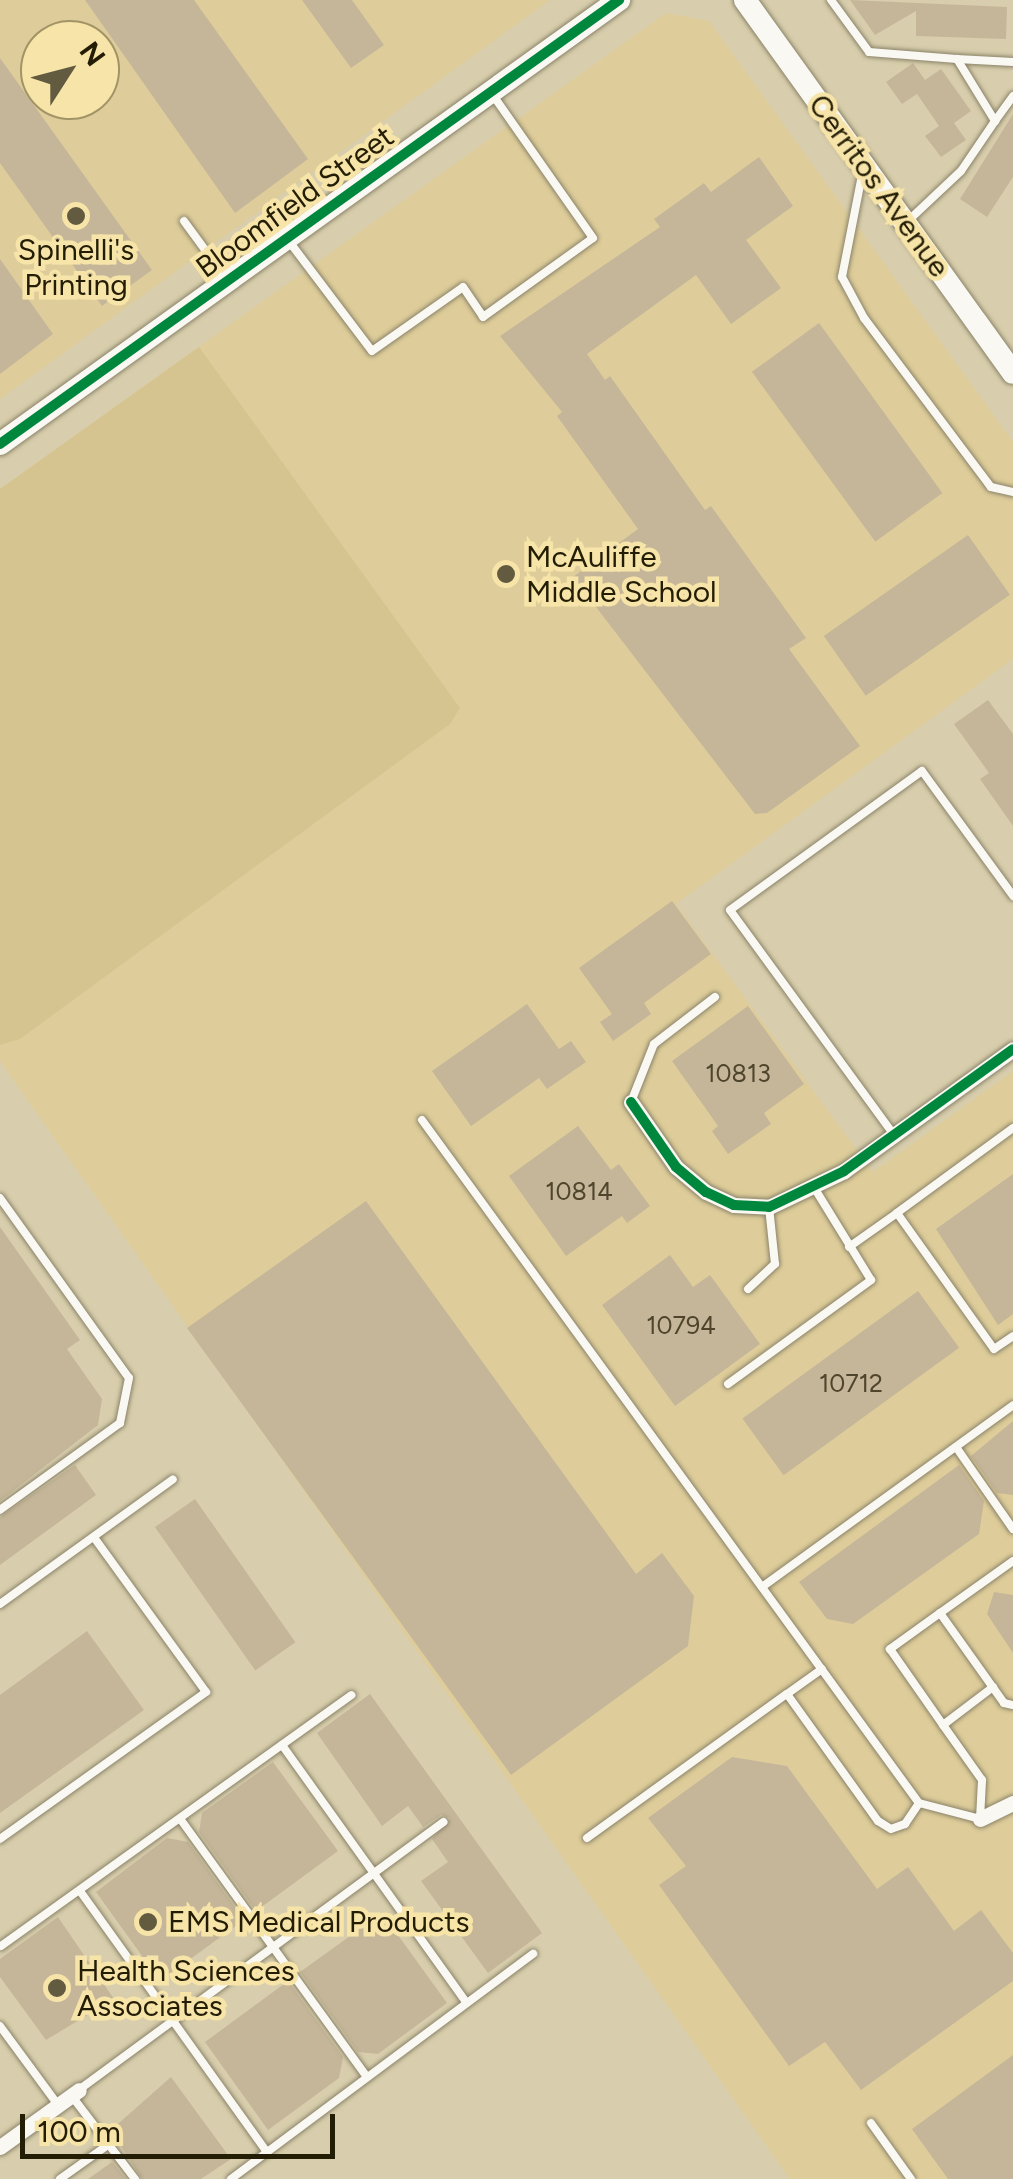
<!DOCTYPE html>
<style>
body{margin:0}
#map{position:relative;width:1013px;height:2179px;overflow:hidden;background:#d8cead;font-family:Figtree,sans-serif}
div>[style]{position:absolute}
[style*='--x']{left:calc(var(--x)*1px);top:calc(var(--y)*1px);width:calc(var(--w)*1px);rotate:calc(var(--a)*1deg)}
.built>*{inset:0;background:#decd9a}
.green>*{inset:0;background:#d5c490}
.building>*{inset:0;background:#c5b699;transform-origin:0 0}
.roads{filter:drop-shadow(0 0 2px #8b8369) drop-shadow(0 0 2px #8b8369)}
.lane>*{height:8px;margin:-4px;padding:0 4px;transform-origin:4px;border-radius:4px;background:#f9f8f3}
.street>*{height:15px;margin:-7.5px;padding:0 7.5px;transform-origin:7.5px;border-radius:7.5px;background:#f9f8f3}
.secondary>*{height:22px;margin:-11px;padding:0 11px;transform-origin:11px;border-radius:11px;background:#f9f8f3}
.cycleway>*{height:10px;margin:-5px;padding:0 5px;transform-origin:5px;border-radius:5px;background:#00873e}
.dots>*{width:28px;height:28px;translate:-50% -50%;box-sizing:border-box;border:5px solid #f7e4a8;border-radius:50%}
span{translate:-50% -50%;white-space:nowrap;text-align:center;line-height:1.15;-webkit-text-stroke:9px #f7e4a8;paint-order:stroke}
.number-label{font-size:25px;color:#4e452c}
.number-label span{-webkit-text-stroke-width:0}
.street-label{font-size:30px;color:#241d05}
.poi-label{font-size:30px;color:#241d05}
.left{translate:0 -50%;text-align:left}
.north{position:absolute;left:20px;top:20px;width:100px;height:100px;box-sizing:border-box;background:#f7e4a8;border:2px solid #a39467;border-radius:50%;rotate:54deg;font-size:28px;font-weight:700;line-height:40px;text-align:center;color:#241d05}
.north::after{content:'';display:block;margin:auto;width:35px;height:45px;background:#635b40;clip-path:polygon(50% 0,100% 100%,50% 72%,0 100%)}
.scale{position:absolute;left:20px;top:2114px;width:315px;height:45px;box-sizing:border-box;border:5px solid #241d05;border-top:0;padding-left:12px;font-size:30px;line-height:35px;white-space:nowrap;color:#241d05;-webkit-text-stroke:8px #f7e4a8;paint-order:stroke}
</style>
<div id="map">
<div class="built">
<div style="clip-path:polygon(evenodd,0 0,550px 0,0 399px,0 0,40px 40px,100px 40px,100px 100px,40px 100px,40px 40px)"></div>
<div style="clip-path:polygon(666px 13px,709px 21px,1013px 442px,1013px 659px,676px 904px,873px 1172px,1013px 1071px,1013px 2179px,790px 2179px,0 1061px,0 489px)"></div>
</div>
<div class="green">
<div style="clip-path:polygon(199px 347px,460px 708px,450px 724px,20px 1039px,0 1045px,0 489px)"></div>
</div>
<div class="building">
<div style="clip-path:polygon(85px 0,194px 0,308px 159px,235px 213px)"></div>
<div style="clip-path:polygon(302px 0,352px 0,384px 45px,351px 68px)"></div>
<div style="clip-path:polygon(850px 0,1007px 7px,1006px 39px,916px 36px,916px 11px,875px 35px)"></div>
<div style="clip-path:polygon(0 58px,152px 270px,102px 306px,0 163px)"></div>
<div style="clip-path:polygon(913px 63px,925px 80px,941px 69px,971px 111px,954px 123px,966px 140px,941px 157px,925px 136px,939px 126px,917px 94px,902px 104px,886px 82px)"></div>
<div style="clip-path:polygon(1013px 114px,1013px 177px,987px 217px,960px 199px)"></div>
<div style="clip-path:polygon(759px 157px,793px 206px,746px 240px,781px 288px,731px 324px,696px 275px,587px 354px,605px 380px,610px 376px,705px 510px,711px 506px,806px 638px,789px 649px,860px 746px,767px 813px,755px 814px,573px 577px,638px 529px,557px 416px,562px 412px,500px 336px,660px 227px,654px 219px,704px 183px,711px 192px)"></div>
<div style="clip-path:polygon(0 259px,53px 334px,0 374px)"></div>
<div style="left:819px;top:323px;width:210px;height:83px;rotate:54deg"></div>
<div style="left:968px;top:535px;width:73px;height:176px;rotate:55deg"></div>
<div style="clip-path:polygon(988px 700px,1013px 734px,1013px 826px,980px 779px,989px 773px,954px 724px)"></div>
<div style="clip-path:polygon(672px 901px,711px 954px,644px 1003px,651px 1014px,613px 1041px,600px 1022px,612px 1014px,579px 968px)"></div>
<div style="clip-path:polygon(527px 1004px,559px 1049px,571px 1041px,586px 1062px,547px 1089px,539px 1078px,471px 1126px,432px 1071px)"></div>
<div style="clip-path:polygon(748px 1006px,804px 1084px,764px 1113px,771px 1124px,728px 1154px,712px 1131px,718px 1126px,672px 1061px)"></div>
<div style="clip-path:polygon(578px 1126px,611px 1170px,619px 1164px,650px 1206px,627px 1223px,622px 1216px,566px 1256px,509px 1176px)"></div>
<div style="clip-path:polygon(1013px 1174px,1013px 1314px,998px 1325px,936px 1229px)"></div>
<div style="clip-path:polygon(366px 1201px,636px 1574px,662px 1553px,694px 1596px,688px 1646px,511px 1775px,187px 1328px)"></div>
<div style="clip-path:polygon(0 1227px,80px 1340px,67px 1349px,102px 1399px,98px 1425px,0 1501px)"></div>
<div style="clip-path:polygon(670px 1255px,693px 1287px,710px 1275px,760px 1344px,675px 1406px,602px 1305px)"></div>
<div style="left:918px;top:1291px;width:70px;height:217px;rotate:54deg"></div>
<div style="clip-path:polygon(1013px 1421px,1013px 1495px,997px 1493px,971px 1456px)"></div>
<div style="clip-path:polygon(75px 1465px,96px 1495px,0 1565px,0 1517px)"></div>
<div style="clip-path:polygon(959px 1465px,984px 1501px,979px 1534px,853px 1624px,827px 1619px,799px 1582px)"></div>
<div style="left:195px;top:1499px;width:175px;height:49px;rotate:55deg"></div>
<div style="clip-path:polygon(994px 1592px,1013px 1595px,1013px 1653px,987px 1614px)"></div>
<div style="clip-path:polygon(87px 1631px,144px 1710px,0 1813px,0 1695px)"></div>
<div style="clip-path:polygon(370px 1694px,542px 1933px,488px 1973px,421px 1881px,448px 1862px,432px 1839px,450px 1818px,441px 1815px,423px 1827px,408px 1806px,382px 1826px,317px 1733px)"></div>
<div style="clip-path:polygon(732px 1757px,787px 1766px,877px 1889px,908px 1867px,954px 1931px,981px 1910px,1013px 1953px,1013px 1981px,861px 2090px,825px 2042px,789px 2066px,659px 1885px,686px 1866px,648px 1818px)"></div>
<div style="clip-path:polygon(273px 1762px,338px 1851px,256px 1911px,199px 1832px,202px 1813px)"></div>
<div style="clip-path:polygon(167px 1838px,188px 1842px,244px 1920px,160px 1981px,96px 1892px)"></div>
<div style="clip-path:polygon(382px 1913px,447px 2003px,378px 2054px,358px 2052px,300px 1972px)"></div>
<div style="clip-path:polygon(58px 1917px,114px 1999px,46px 2040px,0 1977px,0 1959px)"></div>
<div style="clip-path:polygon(288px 1981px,343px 2057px,339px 2078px,268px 2130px,205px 2042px)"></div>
<div style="clip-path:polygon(1013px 2055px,1013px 2179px,948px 2179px,912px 2129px)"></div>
<div style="clip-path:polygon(171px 2077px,231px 2159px,201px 2179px,142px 2179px,111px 2130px)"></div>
<div style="clip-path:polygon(112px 2162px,126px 2179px,88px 2179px)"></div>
</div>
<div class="roads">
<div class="lane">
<div style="--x:831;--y:0;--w:64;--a:53.8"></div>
<div style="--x:869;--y:52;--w:88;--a:4.5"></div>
<div style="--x:957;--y:59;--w:73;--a:58.5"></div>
<div style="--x:995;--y:121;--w:60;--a:124.2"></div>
<div style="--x:961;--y:171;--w:71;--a:136.7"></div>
<div style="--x:957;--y:59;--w:56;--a:3.1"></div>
<div style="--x:995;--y:121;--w:31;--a:-54"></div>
<div style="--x:862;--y:175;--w:104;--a:101.1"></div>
<div style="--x:842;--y:277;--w:47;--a:61.8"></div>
<div style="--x:864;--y:318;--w:211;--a:53.1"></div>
<div style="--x:991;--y:487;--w:23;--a:13"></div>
<div style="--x:184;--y:221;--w:69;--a:53.8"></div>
<div style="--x:288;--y:240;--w:139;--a:52.9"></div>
<div style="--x:372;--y:351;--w:111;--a:-35.1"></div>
<div style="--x:463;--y:287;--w:36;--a:56"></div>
<div style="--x:483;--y:317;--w:135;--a:-35.7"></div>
<div style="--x:593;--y:238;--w:174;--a:-125"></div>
<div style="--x:631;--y:1102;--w:62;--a:-68.4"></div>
<div style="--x:654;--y:1044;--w:77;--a:-37.6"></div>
<div style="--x:422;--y:1120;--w:845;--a:53.96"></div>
<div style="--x:919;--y:1803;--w:63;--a:14.7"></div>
<div style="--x:980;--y:1819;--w:39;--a:-87"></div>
<div style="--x:982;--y:1780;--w:67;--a:-125.3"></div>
<div style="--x:1013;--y:1128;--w:144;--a:143.8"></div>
<div style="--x:897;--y:1213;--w:167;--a:54.5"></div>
<div style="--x:994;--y:1349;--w:23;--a:-34"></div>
<div style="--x:894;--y:1135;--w:278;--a:-126.1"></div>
<div style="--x:730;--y:910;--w:237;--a:-35.9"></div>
<div style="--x:922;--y:771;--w:155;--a:53.9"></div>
<div style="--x:0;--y:1198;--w:221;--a:54.4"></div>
<div style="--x:129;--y:1378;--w:46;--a:101.3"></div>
<div style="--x:120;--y:1423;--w:148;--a:144.1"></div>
<div style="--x:849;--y:1247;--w:59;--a:-35.3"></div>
<div style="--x:748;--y:1289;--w:37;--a:-43"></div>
<div style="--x:775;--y:1264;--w:57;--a:-96"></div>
<div style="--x:728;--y:1384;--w:177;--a:-36"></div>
<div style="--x:871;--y:1280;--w:107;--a:-121.6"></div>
<div style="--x:956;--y:1447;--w:100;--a:55.2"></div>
<div style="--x:1013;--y:1561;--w:90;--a:144.5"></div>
<div style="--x:940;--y:1613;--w:110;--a:54.6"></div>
<div style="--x:1004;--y:1703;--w:9;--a:13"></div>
<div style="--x:762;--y:1587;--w:310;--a:-35.9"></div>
<div style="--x:0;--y:1604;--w:213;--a:-35.8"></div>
<div style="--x:940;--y:1613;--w:62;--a:144.2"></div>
<div style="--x:890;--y:1649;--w:93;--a:55.1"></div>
<div style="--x:943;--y:1725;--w:63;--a:-37.2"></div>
<div style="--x:822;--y:1669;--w:43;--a:144.5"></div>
<div style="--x:787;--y:1694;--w:156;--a:54.4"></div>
<div style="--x:878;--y:1821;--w:15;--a:32"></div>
<div style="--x:891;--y:1829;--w:15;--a:-20"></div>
<div style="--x:905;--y:1824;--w:25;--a:-56"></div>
<div style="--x:282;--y:1745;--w:317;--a:54.4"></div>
<div style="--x:181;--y:1820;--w:317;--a:54.1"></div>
<div style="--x:587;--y:1838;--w:246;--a:-35.8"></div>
<div style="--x:0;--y:1839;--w:253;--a:-35.5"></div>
<div style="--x:206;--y:1692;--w:191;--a:-125.9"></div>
<div style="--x:80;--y:1891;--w:321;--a:54.4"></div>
<div style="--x:1;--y:1946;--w:431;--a:-35.6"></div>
<div style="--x:0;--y:2026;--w:98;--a:53.7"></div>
<div style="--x:80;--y:2089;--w:451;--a:-36.3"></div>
<div style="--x:71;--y:2095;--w:106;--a:52.7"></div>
<div style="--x:871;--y:2123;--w:69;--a:54.5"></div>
<div style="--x:60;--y:2179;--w:60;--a:-35.5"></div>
<div style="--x:231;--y:2179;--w:377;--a:-36.7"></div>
</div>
<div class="street">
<div style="--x:631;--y:1102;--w:79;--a:55.3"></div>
<div style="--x:676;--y:1167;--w:39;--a:40"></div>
<div style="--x:706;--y:1192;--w:31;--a:25"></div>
<div style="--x:734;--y:1205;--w:35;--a:3"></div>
<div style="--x:769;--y:1207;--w:83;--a:-25.6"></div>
<div style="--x:844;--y:1171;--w:208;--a:-35.8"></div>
<div style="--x:980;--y:1819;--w:37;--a:-26"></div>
<div style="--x:0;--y:2147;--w:97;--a:-35.8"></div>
</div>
<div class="secondary">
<div style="--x:745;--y:0;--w:459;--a:54.3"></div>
<div style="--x:0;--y:444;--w:762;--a:-35.65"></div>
</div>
</div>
<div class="cycleway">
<div style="--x:0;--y:444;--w:762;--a:-35.65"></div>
<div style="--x:631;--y:1102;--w:79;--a:55.3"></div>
<div style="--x:676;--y:1167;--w:39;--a:40"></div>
<div style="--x:706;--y:1192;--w:31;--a:25"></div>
<div style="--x:734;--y:1205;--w:35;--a:3"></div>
<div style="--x:769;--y:1207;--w:83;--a:-25.6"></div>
<div style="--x:844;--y:1171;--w:208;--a:-35.8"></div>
</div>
<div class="dots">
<div style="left:76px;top:216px;background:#635b40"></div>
<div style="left:506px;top:574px;background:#635b40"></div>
<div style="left:148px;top:1922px;background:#635b40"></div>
<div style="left:57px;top:1988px;background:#635b40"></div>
</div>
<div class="number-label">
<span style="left:738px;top:1073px">10813</span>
<span style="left:579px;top:1191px">10814</span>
<span style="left:681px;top:1325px">10794</span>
<span style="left:851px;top:1383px">10712</span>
</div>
<div class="street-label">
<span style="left:879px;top:186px;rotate:54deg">Cerritos Avenue</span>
<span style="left:295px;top:202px;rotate:-36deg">Bloomfield Street</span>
</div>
<div class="poi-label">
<span style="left:76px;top:267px">Spinelli's<br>Printing</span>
<span class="left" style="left:526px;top:574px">McAuliffe<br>Middle School</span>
<span class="left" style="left:168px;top:1922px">EMS Medical Products</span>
<span class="left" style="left:77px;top:1988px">Health Sciences<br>Associates</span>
</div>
<div class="north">N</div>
<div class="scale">100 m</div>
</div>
